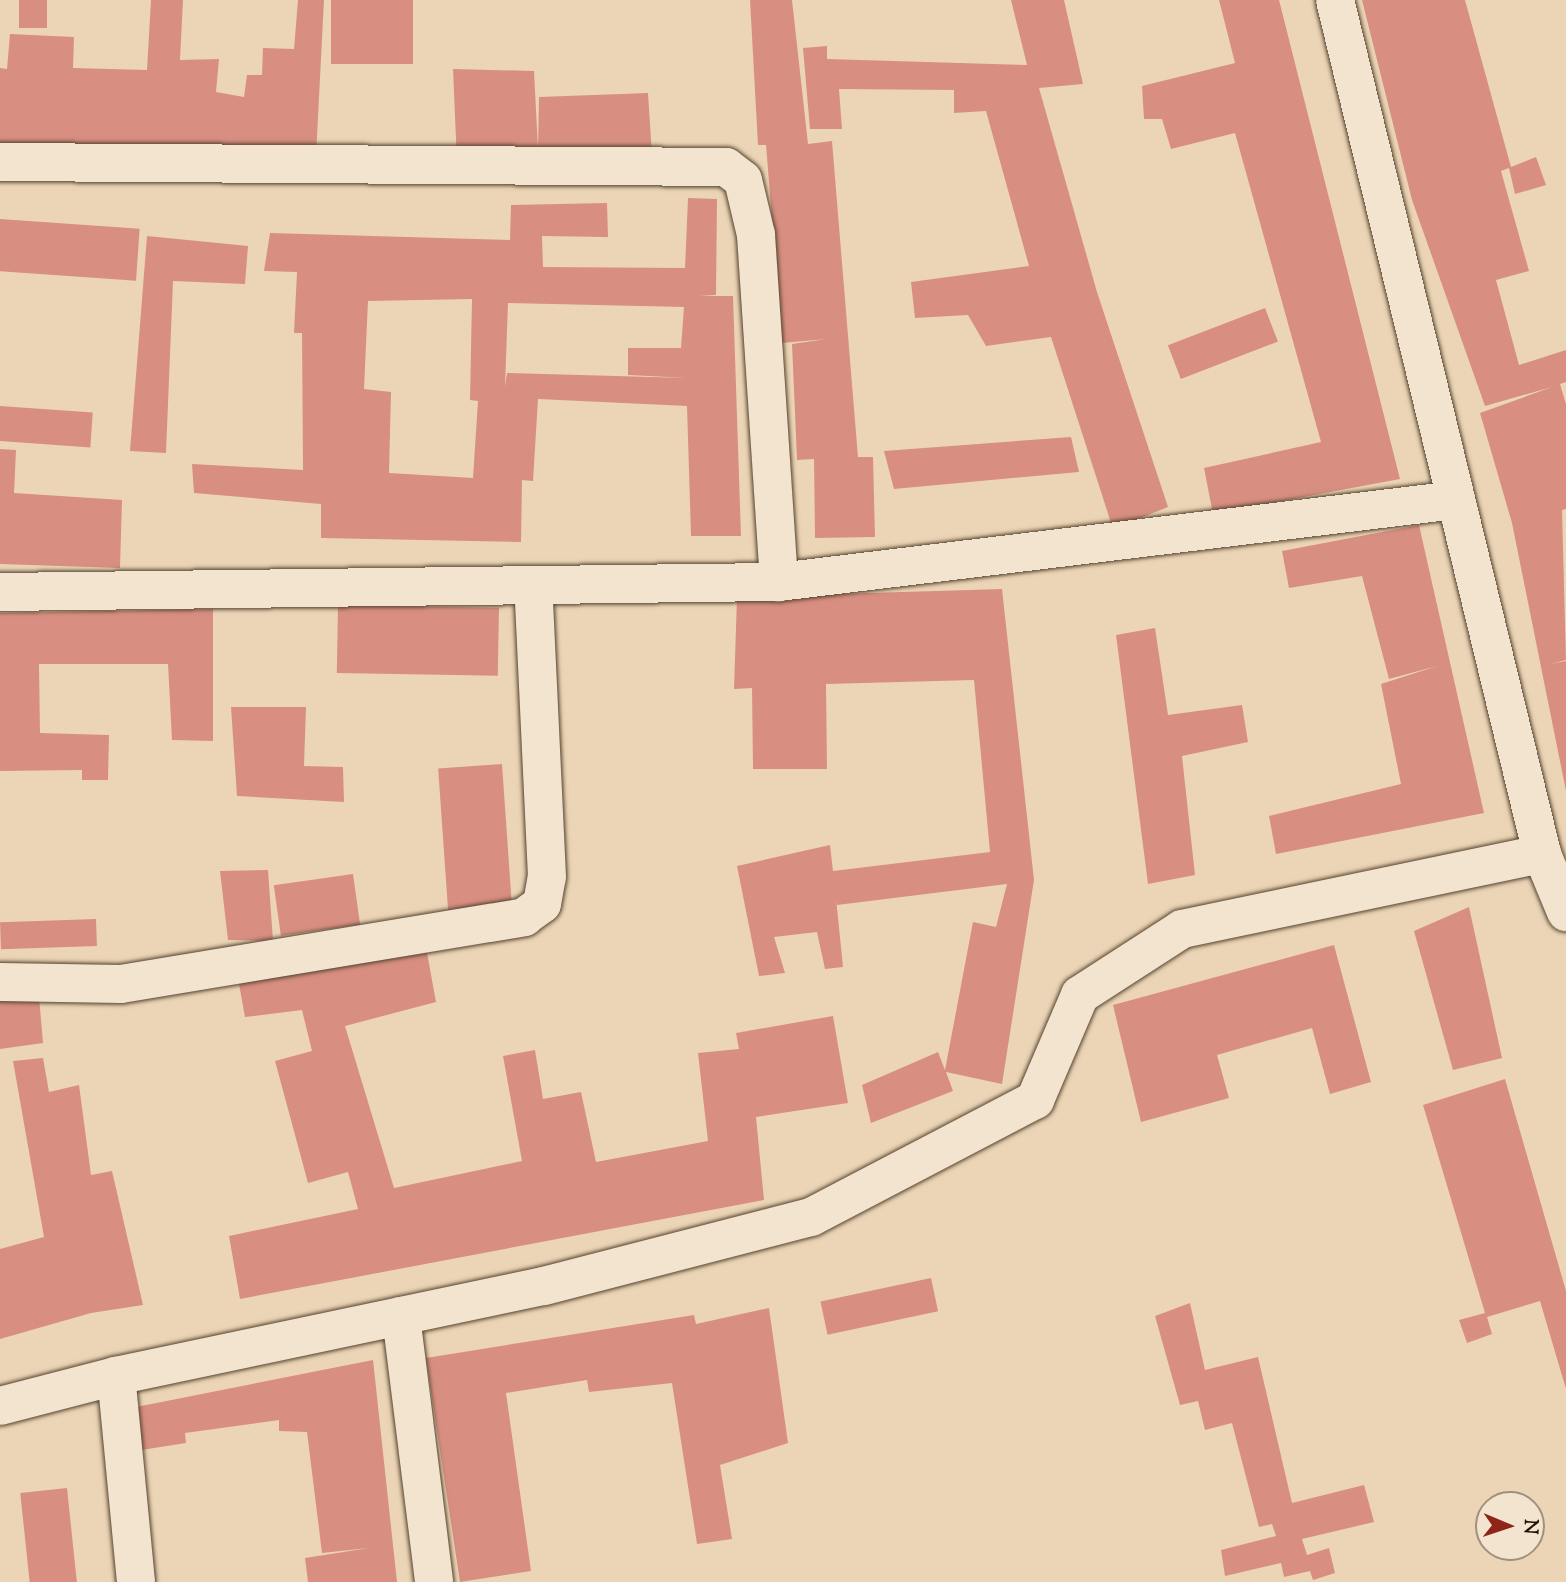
<!DOCTYPE html>
<style>
body{margin:0}
#map{position:relative;width:1566px;height:1582px;overflow:hidden;background:#ecd5b6;font-family:"Sorts Mill Goudy",serif}
div>[style]{position:absolute}
[style*='--x']{left:calc(var(--x)*1px);top:calc(var(--y)*1px);width:calc(var(--w)*1px);rotate:calc(var(--a)*1deg)}
.building>*{inset:0;background:#d88f82;transform-origin:0 0}
.roads{filter:drop-shadow(0 0 2px #55432e) drop-shadow(0 0 2px #55432e)}
.minor>*{height:38px;margin:-19px;padding:0 19px;transform-origin:19px;border-radius:19px;background:#f3e4d0}
.tertiary>*{height:38px;margin:-19px;padding:0 19px;transform-origin:19px;border-radius:19px;background:#f3e4d0}
span{translate:-50% -50%;white-space:nowrap;text-align:center;line-height:1.15;-webkit-text-stroke:6px #f3e4d0;paint-order:stroke}
.north{position:absolute;left:1475px;top:1491px;width:70px;height:70px;box-sizing:border-box;background:#f3e4d0;border:2px solid #a0907d;border-radius:50%;rotate:92deg;font-size:19px;font-weight:700;line-height:28px;text-align:center;color:#231200}
.north::after{content:'';display:block;margin:auto;width:24px;height:32px;background:#8f2418;clip-path:polygon(50% 0,100% 100%,50% 72%,0 100%)}
</style>
<div id="map">
<div class="building">
<div style="left:19px;top:0;width:28px;height:28px"></div>
<div style="clip-path:polygon(151px 0,183px 0,180px 60px,219px 59px,216px 92px,244px 97px,247px 75px,262px 75px,263px 48px,294px 49px,298px 0,324px 0,316px 156px,0 144px,0 68px,7px 69px,10px 34px,74px 37px,73px 68px,147px 70px)"></div>
<div style="left:331px;top:0;width:82px;height:64px"></div>
<div style="clip-path:polygon(750px 0,792px 0,808px 144px,832px 141px,858px 457px,873px 457px,875px 537px,815px 538px,814px 459px,797px 460px,792px 344px,827px 339px,782px 343px,766px 145px,758px 145px)"></div>
<div style="clip-path:polygon(1011px 0,1064px 0,1083px 84px,1039px 88px,1097px 292px,1168px 507px,1113px 529px,1051px 337px,986px 346px,968px 315px,915px 318px,911px 282px,1029px 266px,986px 111px,954px 113px,954px 90px,839px 89px,842px 129px,810px 129px,803px 48px,827px 46px,827px 59px,1027px 65px)"></div>
<div style="clip-path:polygon(1219px 0,1279px 0,1400px 479px,1213px 514px,1204px 468px,1321px 442px,1235px 133px,1171px 149px,1162px 119px,1144px 119px,1142px 86px,1235px 63px)"></div>
<div style="clip-path:polygon(1362px 0,1465px 0,1511px 167px,1536px 157px,1546px 185px,1515px 194px,1509px 168px,1501px 171px,1529px 271px,1496px 280px,1519px 365px,1566px 350px,1566px 382px,1560px 384px,1566px 404px,1566px 509px,1562px 510px,1566px 660px,1550px 664px,1566px 661px,1566px 791px,1512px 523px,1480px 413px,1552px 387px,1485px 406px,1412px 200px)"></div>
<div style="clip-path:polygon(453px 69px,534px 71px,538px 149px,539px 97px,648px 93px,652px 155px,457px 163px)"></div>
<div style="clip-path:polygon(evenodd,688px 198px,717px 199px,716px 295px,699px 296px,733px 296px,741px 536px,691px 536px,687px 406px,538px 399px,533px 481px,522px 480px,521px 542px,321px 538px,321px 504px,194px 493px,192px 464px,303px 470px,302px 333px,294px 333px,297px 272px,264px 271px,270px 233px,510px 240px,511px 205px,607px 203px,608px 237px,542px 236px,543px 267px,685px 268px,688px 198px,472px 299px,470px 400px,478px 401px,473px 478px,389px 473px,391px 392px,364px 389px,368px 301px,472px 299px,688px 198px,508px 303px,684px 307px,681px 348px,628px 348px,628px 375px,688px 378px,507px 373px,505px 387px,508px 303px)"></div>
<div style="left:0;top:219px;width:140px;height:52px;rotate:4deg"></div>
<div style="clip-path:polygon(147px 236px,248px 246px,245px 284px,173px 281px,166px 453px,130px 451px)"></div>
<div style="left:1265px;top:308px;width:36px;height:104px;rotate:69deg"></div>
<div style="left:0;top:406px;width:93px;height:35px;rotate:4deg"></div>
<div style="clip-path:polygon(1071px 437px,1079px 472px,894px 489px,884px 451px)"></div>
<div style="clip-path:polygon(0 449px,16px 450px,14px 493px,122px 500px,120px 568px,0 564px)"></div>
<div style="clip-path:polygon(1419px 525px,1484px 813px,1276px 854px,1269px 816px,1401px 784px,1381px 684px,1437px 666px,1389px 679px,1362px 576px,1289px 588px,1282px 551px)"></div>
<div style="clip-path:polygon(1002px 589px,1034px 880px,1002px 1084px,946px 1072px,953px 1091px,871px 1123px,862px 1085px,938px 1052px,945px 1070px,973px 922px,996px 927px,1007px 884px,837px 905px,836px 898px,843px 967px,825px 969px,817px 932px,774px 937px,785px 973px,759px 976px,737px 866px,830px 845px,833px 871px,990px 852px,974px 680px,826px 684px,827px 769px,753px 769px,752px 688px,734px 689px,737px 597px)"></div>
<div style="left:338px;top:605px;width:161px;height:68px;rotate:1deg"></div>
<div style="clip-path:polygon(213px 609px,213px 741px,172px 740px,168px 664px,39px 664px,40px 733px,109px 735px,108px 780px,82px 780px,82px 770px,0 771px,0 613px)"></div>
<div style="clip-path:polygon(1155px 628px,1168px 715px,1242px 705px,1248px 742px,1182px 756px,1195px 875px,1148px 884px,1116px 635px)"></div>
<div style="clip-path:polygon(231px 707px,306px 707px,304px 766px,343px 767px,344px 802px,237px 796px)"></div>
<div style="left:502px;top:764px;width:142px;height:64px;rotate:86deg"></div>
<div style="clip-path:polygon(268px 870px,273px 941px,228px 940px,220px 871px)"></div>
<div style="left:353px;top:874px;width:51px;height:80px;rotate:82deg"></div>
<div style="clip-path:polygon(1469px 907px,1502px 1058px,1453px 1070px,1414px 931px)"></div>
<div style="left:96px;top:919px;width:27px;height:96px;rotate:88deg"></div>
<div style="clip-path:polygon(1334px 945px,1371px 1082px,1330px 1094px,1312px 1028px,1217px 1055px,1229px 1098px,1141px 1122px,1113px 1005px)"></div>
<div style="clip-path:polygon(426px 947px,436px 1002px,345px 1026px,394px 1188px,522px 1161px,503px 1056px,535px 1050px,543px 1099px,581px 1092px,596px 1162px,708px 1141px,698px 1053px,739px 1049px,736px 1033px,833px 1016px,848px 1103px,756px 1117px,764px 1200px,240px 1299px,229px 1236px,358px 1209px,348px 1172px,308px 1183px,275px 1061px,312px 1051px,302px 1010px,245px 1017px,239px 984px)"></div>
<div style="clip-path:polygon(38px 985px,43px 1043px,0 1049px,0 990px)"></div>
<div style="clip-path:polygon(43px 1058px,49px 1092px,79px 1085px,91px 1175px,112px 1171px,143px 1305px,91px 1313px,0 1339px,0 1249px,44px 1237px,13px 1061px)"></div>
<div style="clip-path:polygon(1505px 1079px,1566px 1291px,1566px 1389px,1540px 1301px,1487px 1317px,1492px 1334px,1467px 1343px,1459px 1320px,1485px 1313px,1423px 1105px)"></div>
<div style="left:931px;top:1278px;width:34px;height:113px;rotate:78deg"></div>
<div style="clip-path:polygon(1190px 1303px,1205px 1370px,1258px 1357px,1292px 1503px,1364px 1485px,1374px 1522px,1302px 1539px,1307px 1555px,1329px 1548px,1335px 1573px,1313px 1580px,1310px 1571px,1284px 1577px,1281px 1563px,1225px 1576px,1221px 1550px,1276px 1536px,1272px 1524px,1259px 1527px,1232px 1423px,1205px 1430px,1198px 1401px,1180px 1405px,1155px 1316px)"></div>
<div style="clip-path:polygon(769px 1308px,788px 1443px,720px 1465px,732px 1539px,697px 1544px,672px 1383px,589px 1392px,587px 1380px,506px 1393px,531px 1571px,460px 1582px,426px 1358px,694px 1315px,696px 1324px)"></div>
<div style="clip-path:polygon(373px 1360px,397px 1582px,308px 1582px,305px 1558px,369px 1548px,322px 1553px,307px 1432px,279px 1431px,279px 1420px,185px 1433px,186px 1443px,135px 1451px,131px 1408px)"></div>
<div style="left:67px;top:1488px;width:95px;height:47px;rotate:84deg"></div>
</div>
<div class="roads">
<div class="minor">
<div style="--x:0;--y:162;--w:726;--a:0.39"></div>
<div style="--x:726;--y:167;--w:21;--a:37"></div>
<div style="--x:743;--y:180;--w:57;--a:76.7"></div>
<div style="--x:756;--y:235;--w:348;--a:86.2"></div>
<div style="--x:0;--y:592;--w:779;--a:-0.74"></div>
<div style="--x:779;--y:582;--w:682;--a:-6.91"></div>
<div style="--x:0;--y:982;--w:121;--a:0.9"></div>
<div style="--x:121;--y:984;--w:409;--a:-9.4"></div>
<div style="--x:524;--y:917;--w:22;--a:-36"></div>
<div style="--x:542;--y:904;--w:27;--a:-80"></div>
<div style="--x:547;--y:877;--w:292;--a:-92.7"></div>
<div style="--x:401;--y:1316;--w:268;--a:82.9"></div>
<div style="--x:0;--y:1406;--w:120;--a:-14.5"></div>
<div style="--x:136;--y:1582;--w:207;--a:-95.5"></div>
<div style="--x:116;--y:1376;--w:437;--a:-11.9"></div>
<div style="--x:544;--y:1286;--w:276;--a:-14.5"></div>
<div style="--x:811;--y:1217;--w:253;--a:-27.6"></div>
<div style="--x:1035;--y:1100;--w:114;--a:-66.8"></div>
<div style="--x:1080;--y:995;--w:121;--a:-32.9"></div>
<div style="--x:1182;--y:929;--w:368;--a:-11.8"></div>
</div>
<div class="tertiary">
<div style="--x:1335;--y:0;--w:879;--a:76.37"></div>
<div style="--x:1542;--y:854;--w:63;--a:67.5"></div>
</div>
</div>
<div class="north">N</div>
</div>
